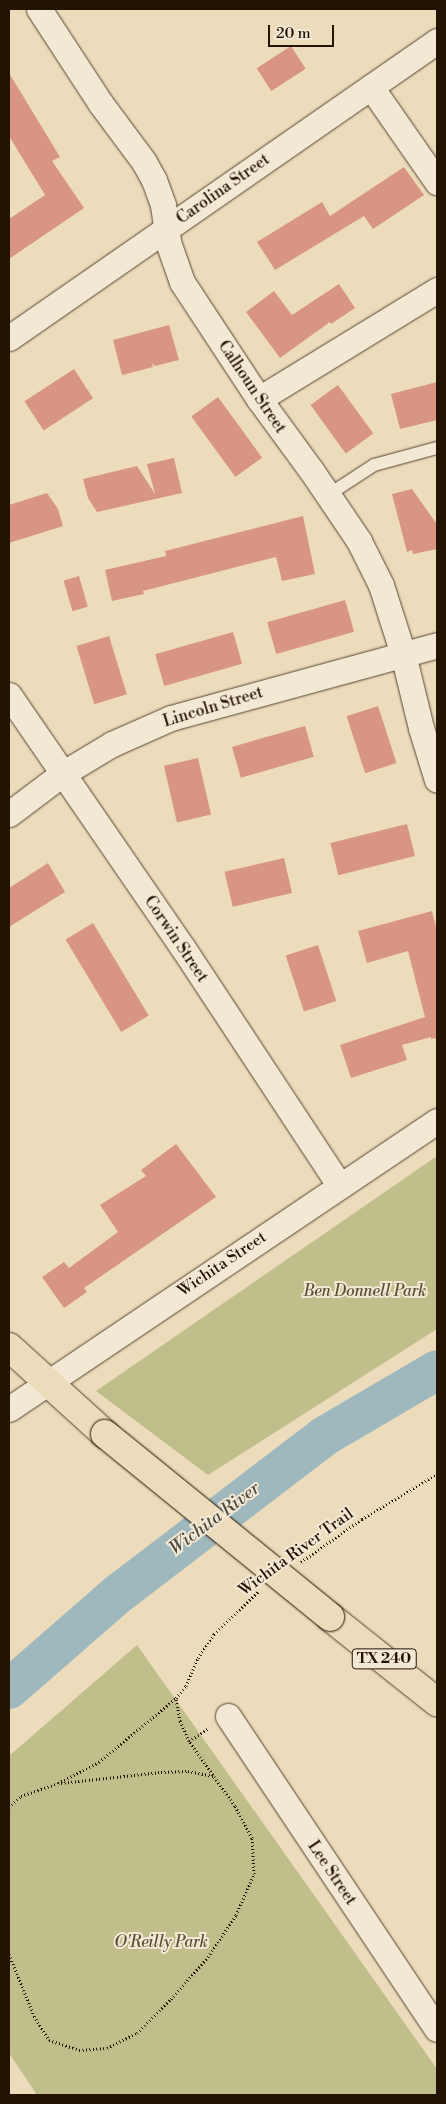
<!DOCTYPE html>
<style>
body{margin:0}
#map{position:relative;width:446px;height:2104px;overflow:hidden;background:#ecdcbc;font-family:"Libre Bodoni",serif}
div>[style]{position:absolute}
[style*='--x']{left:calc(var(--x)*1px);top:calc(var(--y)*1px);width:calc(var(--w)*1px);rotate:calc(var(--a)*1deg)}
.green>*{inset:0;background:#c0be8b}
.river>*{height:40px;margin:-20px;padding:0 20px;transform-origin:20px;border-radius:20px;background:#9fb8bd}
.building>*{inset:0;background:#d89581;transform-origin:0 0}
.path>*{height:3px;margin-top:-1.5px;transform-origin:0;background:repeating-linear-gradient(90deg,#231303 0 1px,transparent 0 3.5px)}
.roads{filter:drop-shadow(0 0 1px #554531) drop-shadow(0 0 1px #554531)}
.service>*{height:12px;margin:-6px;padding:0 6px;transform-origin:6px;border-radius:6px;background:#f3e8d3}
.minor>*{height:25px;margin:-12.5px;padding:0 12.5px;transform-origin:12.5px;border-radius:12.5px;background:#f3e8d3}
.primary>*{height:28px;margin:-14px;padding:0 14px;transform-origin:14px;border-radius:14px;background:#ecdcbc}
.bridges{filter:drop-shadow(0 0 1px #231303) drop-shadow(0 0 1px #231303)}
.primary-bridge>*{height:28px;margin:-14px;padding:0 14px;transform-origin:14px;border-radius:14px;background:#ecdcbc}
span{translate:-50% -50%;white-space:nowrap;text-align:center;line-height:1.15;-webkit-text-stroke:4px #f3e8d3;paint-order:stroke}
.shield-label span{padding:1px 4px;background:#f3e8d3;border:1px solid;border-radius:4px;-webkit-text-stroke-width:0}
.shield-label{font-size:15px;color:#231303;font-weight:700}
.street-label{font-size:16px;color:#231303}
.park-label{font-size:16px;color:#5a4f33;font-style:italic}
.water-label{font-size:18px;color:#4e4d44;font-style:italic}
.frame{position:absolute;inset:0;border:10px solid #231303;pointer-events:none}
.scale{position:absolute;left:268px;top:25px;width:66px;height:22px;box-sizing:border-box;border:2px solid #231303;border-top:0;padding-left:6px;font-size:15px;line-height:18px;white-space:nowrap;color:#231303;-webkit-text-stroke:4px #f3e8d3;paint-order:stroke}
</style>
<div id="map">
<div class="green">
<div style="clip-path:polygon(437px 1156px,437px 1329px,208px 1475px,96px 1391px)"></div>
<div style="clip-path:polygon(137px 1645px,437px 2069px,437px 2095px,37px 2095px,9px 2053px,9px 1756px)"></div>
</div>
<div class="river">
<div style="--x:9;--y:1689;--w:145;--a:-41.1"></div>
<div style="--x:118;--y:1594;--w:258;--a:-37.4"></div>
<div style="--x:323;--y:1437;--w:132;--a:-30.4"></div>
</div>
<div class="building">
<div style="left:291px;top:46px;width:27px;height:41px;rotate:57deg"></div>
<div style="clip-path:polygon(9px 73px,60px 157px,52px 161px,84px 208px,9px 259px,9px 219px,45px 195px,9px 136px)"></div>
<div style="clip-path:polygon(404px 167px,424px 195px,373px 229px,364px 216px,275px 270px,257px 242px,322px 202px,330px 216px)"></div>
<div style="clip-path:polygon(339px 284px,355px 308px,331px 324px,330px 322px,280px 358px,246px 312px,274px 291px,292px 315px)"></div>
<div style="clip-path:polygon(169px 325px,179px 360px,155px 366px,152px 363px,153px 367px,122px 375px,113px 340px)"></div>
<div style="left:74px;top:369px;width:35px;height:59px;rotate:57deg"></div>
<div style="clip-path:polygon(437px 382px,437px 420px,400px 429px,391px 394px)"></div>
<div style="left:338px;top:385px;width:60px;height:34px;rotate:54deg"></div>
<div style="left:218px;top:397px;width:75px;height:33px;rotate:54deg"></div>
<div style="clip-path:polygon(174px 458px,182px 493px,97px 512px,88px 498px,83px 479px,137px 466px,155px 494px,147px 464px)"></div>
<div style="clip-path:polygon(412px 489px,436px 523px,437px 549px,413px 554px,412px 550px,407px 552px,392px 494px)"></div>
<div style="clip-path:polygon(47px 493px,58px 509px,63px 526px,9px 543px,9px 505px)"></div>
<div style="clip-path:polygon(303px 516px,315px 574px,282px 581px,276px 557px,143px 591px,144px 594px,112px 601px,105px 570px,166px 556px,165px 551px)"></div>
<div style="left:79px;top:576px;width:32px;height:16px;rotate:74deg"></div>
<div style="left:345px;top:600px;width:33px;height:81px;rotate:74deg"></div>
<div style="left:233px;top:632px;width:33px;height:81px;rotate:74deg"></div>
<div style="left:109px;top:636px;width:61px;height:34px;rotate:73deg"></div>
<div style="left:378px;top:706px;width:60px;height:33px;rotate:72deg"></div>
<div style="left:305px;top:726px;width:32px;height:76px;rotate:74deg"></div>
<div style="left:198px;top:758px;width:58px;height:35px;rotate:77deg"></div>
<div style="left:407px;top:824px;width:33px;height:79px;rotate:76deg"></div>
<div style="left:284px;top:858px;width:36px;height:61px;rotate:77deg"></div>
<div style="clip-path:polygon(48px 863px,65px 892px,9px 927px,9px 888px)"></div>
<div style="clip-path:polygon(432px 911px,437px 931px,437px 1038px,431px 1039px,431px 1037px,402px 1045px,407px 1060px,351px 1078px,340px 1045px,425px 1017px,408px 951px,367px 963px,358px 931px)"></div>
<div style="left:93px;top:923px;width:108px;height:32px;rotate:59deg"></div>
<div style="left:318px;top:945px;width:59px;height:34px;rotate:72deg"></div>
<div style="clip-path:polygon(176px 1144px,216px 1197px,84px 1288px,87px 1292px,64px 1308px,42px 1277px,64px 1262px,69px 1268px,118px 1232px,100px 1205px,146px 1176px,141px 1170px)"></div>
</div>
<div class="path">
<div style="--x:301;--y:1562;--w:75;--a:-35.2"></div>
<div style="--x:362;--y:1519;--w:87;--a:-31"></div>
<div style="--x:189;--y:1741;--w:24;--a:-33"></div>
<div style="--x:61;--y:1783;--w:101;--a:-6.3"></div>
<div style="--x:161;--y:1772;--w:27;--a:-2"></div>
<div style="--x:188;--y:1771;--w:26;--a:11"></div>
<div style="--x:9;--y:1807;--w:16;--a:-43"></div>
<div style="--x:21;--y:1796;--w:39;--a:-19"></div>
<div style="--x:58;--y:1783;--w:46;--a:-27.1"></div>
<div style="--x:99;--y:1762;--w:100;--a:-39.7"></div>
<div style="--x:176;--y:1698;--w:16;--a:-50"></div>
<div style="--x:186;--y:1686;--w:30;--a:-67"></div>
<div style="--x:198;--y:1658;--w:29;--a:-56"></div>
<div style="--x:214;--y:1634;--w:62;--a:-43.7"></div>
<div style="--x:9;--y:1954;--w:67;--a:68"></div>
<div style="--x:34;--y:2016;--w:28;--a:58"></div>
<div style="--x:49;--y:2040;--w:32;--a:18"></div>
<div style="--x:79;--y:2050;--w:28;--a:-4"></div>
<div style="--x:107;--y:2048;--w:34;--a:-27"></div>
<div style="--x:137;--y:2033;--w:48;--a:-45"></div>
<div style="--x:171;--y:1999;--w:56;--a:-48.6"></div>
<div style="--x:208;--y:1957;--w:50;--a:-56.3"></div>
<div style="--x:236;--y:1915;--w:45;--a:-66.3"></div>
<div style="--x:254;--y:1874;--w:36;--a:-93"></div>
<div style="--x:252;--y:1838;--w:36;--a:-118"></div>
<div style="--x:235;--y:1806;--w:80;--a:-125.3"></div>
<div style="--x:189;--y:1741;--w:22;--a:-114"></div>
<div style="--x:180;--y:1721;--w:23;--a:-100"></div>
</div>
<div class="roads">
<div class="service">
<div style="--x:328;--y:495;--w:55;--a:-33.1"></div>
<div style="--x:374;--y:465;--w:65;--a:-15.1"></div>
</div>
<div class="minor">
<div style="--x:39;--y:9;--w:113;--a:56.9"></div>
<div style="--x:101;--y:104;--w:72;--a:53.4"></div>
<div style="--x:144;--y:162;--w:21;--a:61"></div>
<div style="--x:154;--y:180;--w:27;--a:70"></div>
<div style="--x:163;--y:205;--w:37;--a:82"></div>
<div style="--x:168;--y:242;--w:42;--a:70.7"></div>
<div style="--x:182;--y:282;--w:140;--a:56.7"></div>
<div style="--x:259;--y:399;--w:88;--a:53.8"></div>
<div style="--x:311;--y:470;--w:86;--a:55.9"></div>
<div style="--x:359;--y:541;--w:49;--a:63.4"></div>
<div style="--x:381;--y:585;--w:72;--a:72.3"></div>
<div style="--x:403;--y:654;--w:76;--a:76.3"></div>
<div style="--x:421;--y:728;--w:54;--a:72.9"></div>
<div style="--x:371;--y:87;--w:116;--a:55.2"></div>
<div style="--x:9;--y:338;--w:521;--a:-34.76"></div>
<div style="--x:259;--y:399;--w:209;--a:-31.5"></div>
<div style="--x:9;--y:695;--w:307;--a:55.5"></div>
<div style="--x:183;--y:948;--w:284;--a:56.6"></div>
<div style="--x:9;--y:814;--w:66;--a:-37"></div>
<div style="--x:62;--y:774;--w:58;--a:-31"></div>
<div style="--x:112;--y:744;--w:64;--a:-23.8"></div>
<div style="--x:171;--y:718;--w:276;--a:-15.3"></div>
<div style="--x:9;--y:1409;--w:516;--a:-33.94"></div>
<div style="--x:228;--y:1716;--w:376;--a:56.3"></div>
</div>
<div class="primary">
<div style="--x:9;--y:1347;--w:130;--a:42.2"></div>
<div style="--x:330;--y:1617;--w:137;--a:38.5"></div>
</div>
</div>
<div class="bridges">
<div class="primary-bridge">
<div style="--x:105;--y:1434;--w:290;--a:39.1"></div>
</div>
</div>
<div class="shield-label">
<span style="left:384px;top:1659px">TX 240</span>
</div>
<div class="street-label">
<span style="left:223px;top:189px;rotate:-35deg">Carolina Street</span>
<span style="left:252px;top:387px;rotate:56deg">Calhoun Street</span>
<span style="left:213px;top:707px;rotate:-17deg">Lincoln Street</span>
<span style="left:176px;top:939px;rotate:56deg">Corwin Street</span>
<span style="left:222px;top:1264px;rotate:-34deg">Wichita Street</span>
<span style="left:296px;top:1552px;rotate:-36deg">Wichita River Trail</span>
<span style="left:332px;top:1873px;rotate:56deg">Lee Street</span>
</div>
<div class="park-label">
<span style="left:365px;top:1291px">Ben Donnell Park</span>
<span style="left:161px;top:1942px">O'Reilly Park</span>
</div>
<div class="water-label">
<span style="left:215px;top:1519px;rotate:-37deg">Wichita River</span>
</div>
<div class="frame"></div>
<div class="scale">20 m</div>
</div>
